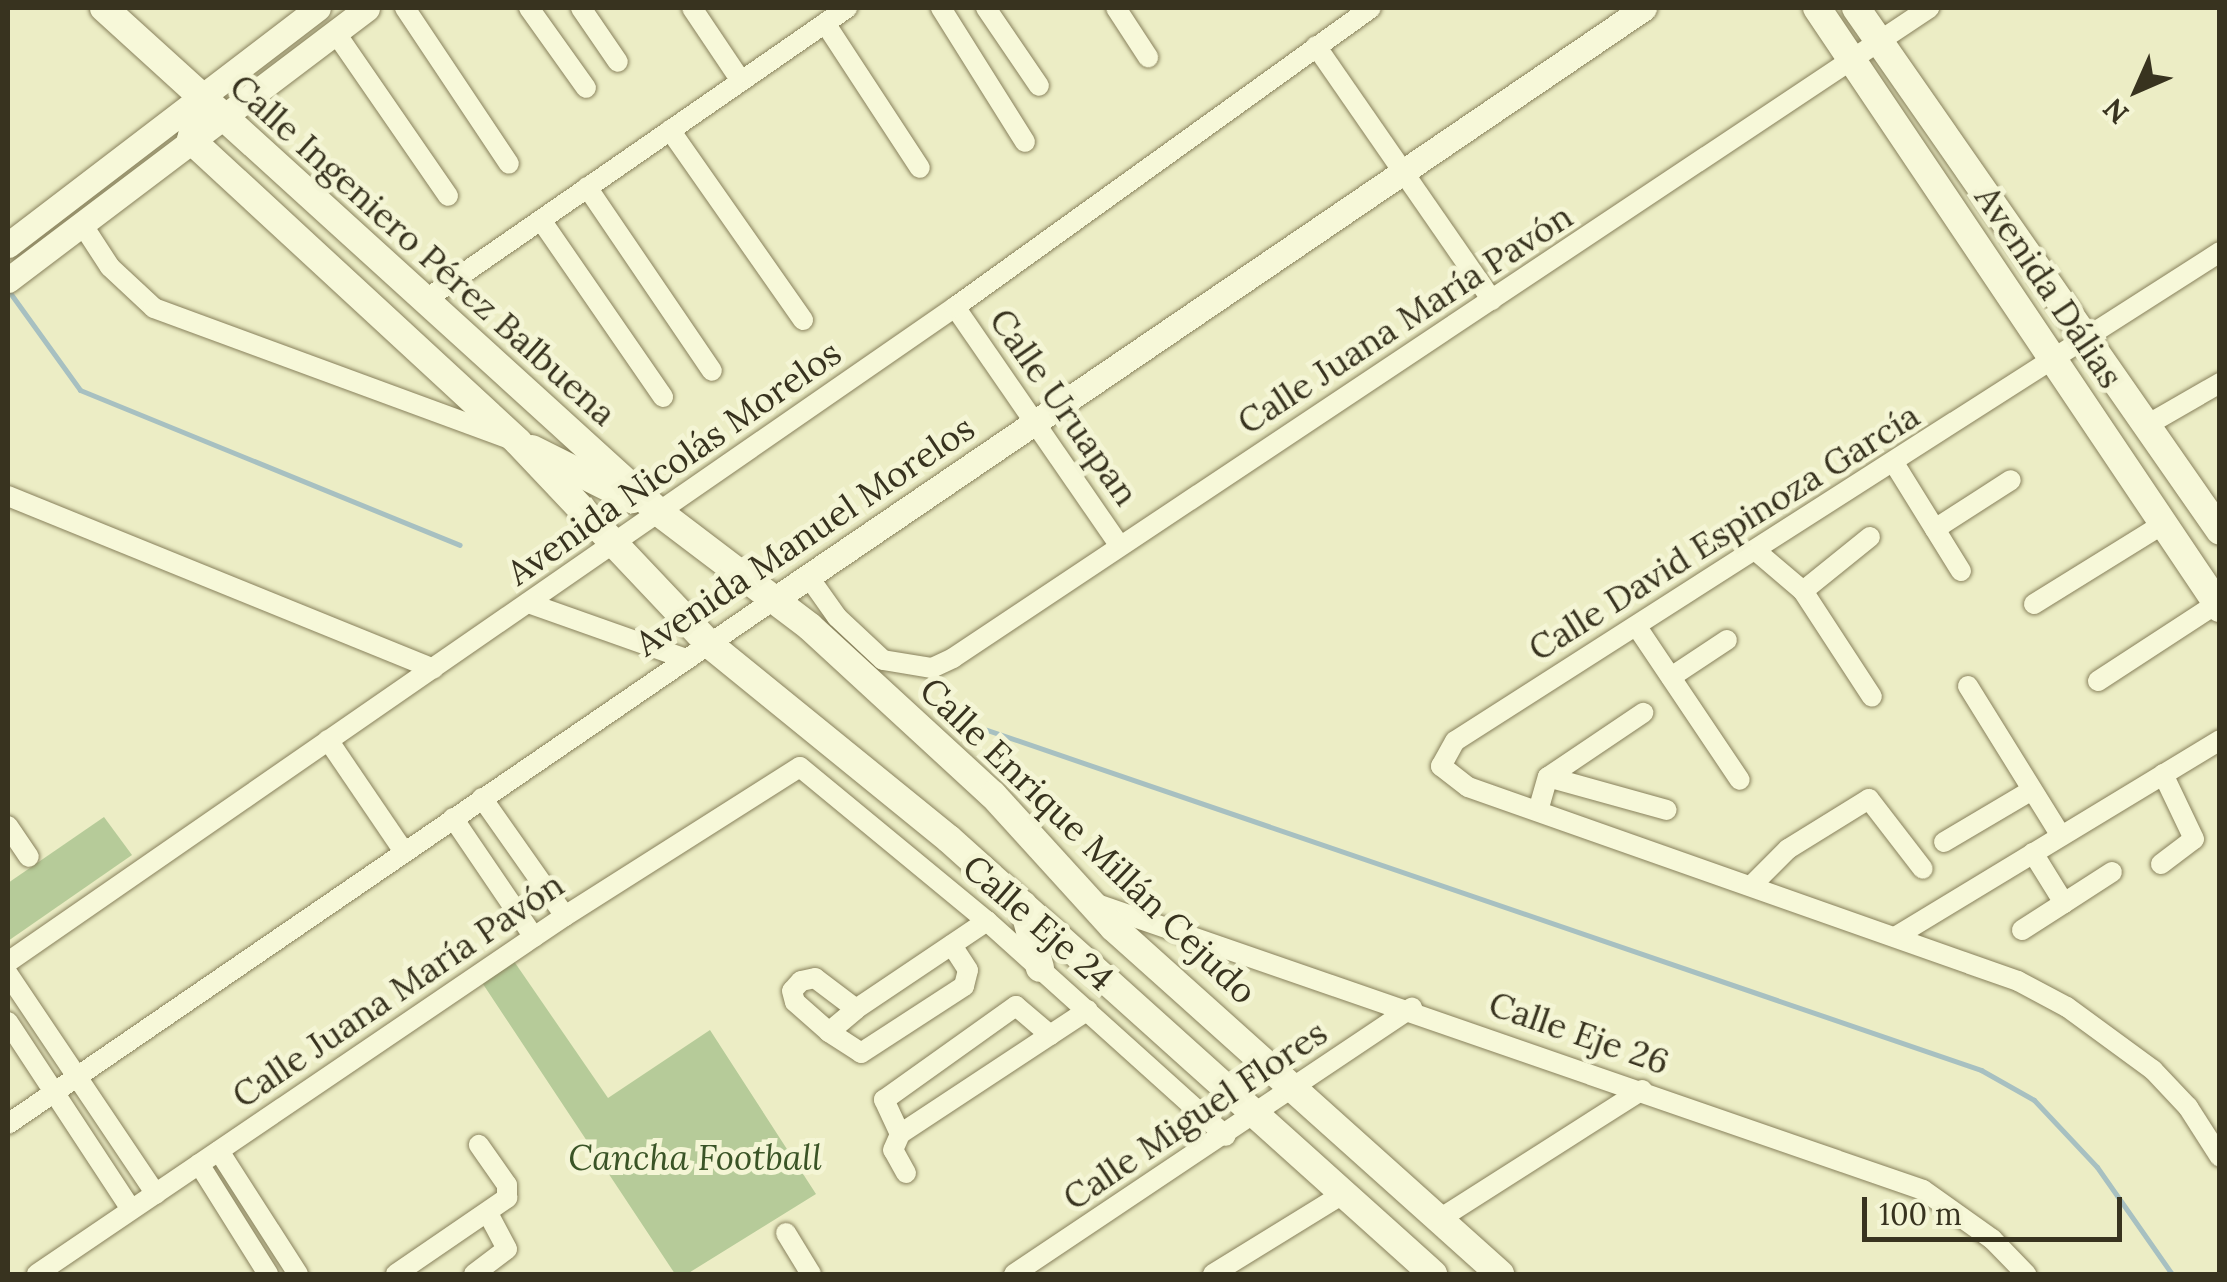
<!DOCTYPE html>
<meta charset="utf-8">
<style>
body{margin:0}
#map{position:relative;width:2227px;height:1282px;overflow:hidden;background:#ecedc5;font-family:Lora,serif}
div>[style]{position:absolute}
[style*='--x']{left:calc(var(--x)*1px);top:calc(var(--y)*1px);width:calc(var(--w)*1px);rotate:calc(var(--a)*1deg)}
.green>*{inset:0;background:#b6cb99}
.stream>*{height:5px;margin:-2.5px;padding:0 2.5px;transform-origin:2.5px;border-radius:2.5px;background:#a7c0c1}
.roads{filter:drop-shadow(0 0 2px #88815c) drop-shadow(0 0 2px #88815c)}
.minor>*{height:20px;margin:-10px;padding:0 10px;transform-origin:10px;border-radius:10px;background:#f7f8d9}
.tertiary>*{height:25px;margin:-12.5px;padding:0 12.5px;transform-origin:12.5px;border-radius:12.5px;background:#f7f8d9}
.secondary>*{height:28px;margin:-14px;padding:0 14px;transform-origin:14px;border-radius:14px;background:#f7f8d9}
span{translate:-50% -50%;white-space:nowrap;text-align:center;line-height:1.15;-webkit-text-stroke:10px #f4f5d5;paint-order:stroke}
.street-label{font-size:35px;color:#38331f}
.park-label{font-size:35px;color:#3a5426;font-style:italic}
.frame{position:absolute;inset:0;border:10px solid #38331f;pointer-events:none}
.north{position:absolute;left:2087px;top:40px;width:100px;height:100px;-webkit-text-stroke:8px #f4f5d5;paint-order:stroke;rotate:225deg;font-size:28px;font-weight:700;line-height:40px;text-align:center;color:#38331f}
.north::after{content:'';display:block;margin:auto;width:35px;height:45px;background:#38331f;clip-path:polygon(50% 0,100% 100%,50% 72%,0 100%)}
.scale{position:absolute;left:1862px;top:1197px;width:260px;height:45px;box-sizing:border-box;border:5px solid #38331f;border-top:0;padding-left:12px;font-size:30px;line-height:35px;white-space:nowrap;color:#38331f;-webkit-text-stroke:8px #f4f5d5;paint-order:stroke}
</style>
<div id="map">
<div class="green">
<div style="clip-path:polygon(104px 817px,132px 855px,8px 941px,8px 883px)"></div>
<div style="clip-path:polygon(509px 954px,608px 1098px,710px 1030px,816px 1194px,687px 1274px,675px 1274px,477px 975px)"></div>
</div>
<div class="stream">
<div style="--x:8;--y:290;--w:123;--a:54.2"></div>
<div style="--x:80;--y:390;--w:410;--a:22.2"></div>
<div style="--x:952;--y:718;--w:1088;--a:18.88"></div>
<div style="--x:1981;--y:1070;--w:61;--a:29.5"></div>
<div style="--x:2034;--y:1100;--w:92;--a:46.8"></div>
<div style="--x:2097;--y:1167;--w:131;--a:55"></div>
</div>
<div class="roads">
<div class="minor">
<div style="--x:405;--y:8;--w:187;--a:56.3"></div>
<div style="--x:529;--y:8;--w:98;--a:54.5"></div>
<div style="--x:581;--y:8;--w:65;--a:55.6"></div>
<div style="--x:692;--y:8;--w:88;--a:56.1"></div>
<div style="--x:941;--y:8;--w:158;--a:57.9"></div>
<div style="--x:986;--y:8;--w:94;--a:55.8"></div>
<div style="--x:1116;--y:8;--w:59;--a:56.9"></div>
<div style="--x:825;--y:23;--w:173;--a:56.8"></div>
<div style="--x:335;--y:32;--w:199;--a:55.4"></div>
<div style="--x:1316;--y:46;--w:309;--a:55.3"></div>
<div style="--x:670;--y:130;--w:232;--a:55"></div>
<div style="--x:587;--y:187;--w:222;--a:55.8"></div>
<div style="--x:541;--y:220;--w:215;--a:55.4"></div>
<div style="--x:82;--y:224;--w:51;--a:56.9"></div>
<div style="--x:110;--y:267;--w:60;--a:43"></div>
<div style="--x:154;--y:308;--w:376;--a:20.2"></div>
<div style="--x:2220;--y:252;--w:908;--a:147.41"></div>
<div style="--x:1455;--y:741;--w:29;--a:119"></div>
<div style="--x:1441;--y:766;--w:34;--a:38"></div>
<div style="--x:1468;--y:787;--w:583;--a:19.43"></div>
<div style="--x:2018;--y:981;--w:55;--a:28"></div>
<div style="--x:2067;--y:1007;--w:107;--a:36.2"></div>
<div style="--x:2153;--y:1070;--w:51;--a:46.6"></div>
<div style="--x:2188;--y:1107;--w:59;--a:57.4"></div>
<div style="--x:428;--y:298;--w:510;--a:-34.69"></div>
<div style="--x:955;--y:307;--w:289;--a:55.4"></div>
<div style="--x:2147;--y:425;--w:84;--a:-29.9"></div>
<div style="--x:1894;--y:463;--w:127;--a:58.2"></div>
<div style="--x:8;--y:496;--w:459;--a:22.1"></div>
<div style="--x:1935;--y:529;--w:90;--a:-32.8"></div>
<div style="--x:1756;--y:551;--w:62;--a:40.4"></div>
<div style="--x:1803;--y:591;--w:126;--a:56.9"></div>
<div style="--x:808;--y:576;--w:50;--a:54.7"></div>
<div style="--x:837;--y:617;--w:63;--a:43.1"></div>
<div style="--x:883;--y:660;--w:50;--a:9.3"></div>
<div style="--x:932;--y:668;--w:23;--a:-25"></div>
<div style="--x:953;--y:658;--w:1173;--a:-33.66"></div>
<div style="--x:1803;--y:591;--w:86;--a:-38.9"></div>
<div style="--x:528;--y:603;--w:168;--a:19.5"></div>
<div style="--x:2034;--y:604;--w:152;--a:-31.8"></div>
<div style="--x:1637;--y:627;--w:184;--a:56.1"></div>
<div style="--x:1671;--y:677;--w:67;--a:-33.5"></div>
<div style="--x:2098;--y:681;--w:141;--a:-33.1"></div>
<div style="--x:1968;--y:686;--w:176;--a:58.2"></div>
<div style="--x:328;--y:740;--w:135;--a:55.8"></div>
<div style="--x:1548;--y:777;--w:123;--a:15.5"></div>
<div style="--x:482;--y:798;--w:144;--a:54.9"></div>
<div style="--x:1538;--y:811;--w:35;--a:-74"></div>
<div style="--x:1548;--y:777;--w:115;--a:-34"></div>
<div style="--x:453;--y:818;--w:144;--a:55.8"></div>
<div style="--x:8;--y:826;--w:37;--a:56"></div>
<div style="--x:1944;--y:842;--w:102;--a:-30.6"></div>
<div style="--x:2161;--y:864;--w:41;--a:-37.1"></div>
<div style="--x:2194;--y:839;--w:72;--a:-115.5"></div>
<div style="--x:1752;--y:885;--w:51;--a:-45"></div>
<div style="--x:1788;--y:849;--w:95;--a:-31.7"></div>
<div style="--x:1869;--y:799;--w:88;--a:52.4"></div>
<div style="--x:1091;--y:902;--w:880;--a:19.09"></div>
<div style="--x:1923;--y:1190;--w:85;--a:35.4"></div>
<div style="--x:1992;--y:1239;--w:49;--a:45.8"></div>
<div style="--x:2064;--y:903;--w:57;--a:-32.9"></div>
<div style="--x:2022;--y:930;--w:50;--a:-32.7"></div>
<div style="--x:2064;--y:903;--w:59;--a:-121.8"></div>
<div style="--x:1895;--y:937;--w:380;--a:-31.2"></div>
<div style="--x:8;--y:962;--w:1151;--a:-34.67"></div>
<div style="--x:955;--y:307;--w:512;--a:-35.71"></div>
<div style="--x:8;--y:974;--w:265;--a:56.1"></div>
<div style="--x:856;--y:1009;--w:158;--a:-33.9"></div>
<div style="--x:8;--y:1022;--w:224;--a:56.7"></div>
<div style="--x:829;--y:1032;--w:35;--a:-40"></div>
<div style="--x:856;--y:1009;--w:51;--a:-142.9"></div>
<div style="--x:815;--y:978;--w:14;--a:168"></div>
<div style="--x:801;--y:981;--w:13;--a:132"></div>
<div style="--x:792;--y:991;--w:11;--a:75"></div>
<div style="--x:795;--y:1002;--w:45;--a:41.4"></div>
<div style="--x:829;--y:1032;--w:38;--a:33"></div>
<div style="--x:861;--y:1053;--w:123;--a:-33"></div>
<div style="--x:964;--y:986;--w:16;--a:-76"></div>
<div style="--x:968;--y:970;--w:30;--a:-123"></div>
<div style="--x:8;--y:1124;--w:929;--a:-34.39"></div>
<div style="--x:900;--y:1134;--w:38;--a:-115"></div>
<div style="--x:884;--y:1100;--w:162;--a:-35.5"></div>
<div style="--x:1016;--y:1006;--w:45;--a:40.5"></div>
<div style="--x:219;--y:1151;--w:146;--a:57.3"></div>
<div style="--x:199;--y:1164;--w:130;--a:57.9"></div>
<div style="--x:906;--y:1173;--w:26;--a:-119"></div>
<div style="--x:893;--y:1150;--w:17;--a:-66"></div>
<div style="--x:900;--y:1134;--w:225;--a:-33.4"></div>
<div style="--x:1438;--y:1220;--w:242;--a:-32.5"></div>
<div style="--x:786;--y:1233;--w:48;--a:58.6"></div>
<div style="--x:37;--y:1274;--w:638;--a:-34.14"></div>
<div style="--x:565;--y:916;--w:278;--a:-32.4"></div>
<div style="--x:800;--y:767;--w:242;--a:39.5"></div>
<div style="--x:987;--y:921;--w:321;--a:42"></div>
<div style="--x:396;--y:1274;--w:135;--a:-34.4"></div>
<div style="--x:507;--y:1198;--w:13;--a:-90"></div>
<div style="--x:507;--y:1185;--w:49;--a:-125"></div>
<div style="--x:474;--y:1274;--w:41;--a:-37.1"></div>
<div style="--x:507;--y:1249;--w:38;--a:-118"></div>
<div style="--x:1014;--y:1274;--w:479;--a:-33.8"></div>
<div style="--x:1213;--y:1274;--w:153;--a:-31.6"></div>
</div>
<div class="tertiary">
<div style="--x:8;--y:245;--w:390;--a:-37.4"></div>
<div style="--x:8;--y:280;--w:450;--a:-37.1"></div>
<div style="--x:775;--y:599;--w:1051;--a:-34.22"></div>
</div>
<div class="secondary">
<div style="--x:104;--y:8;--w:751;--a:42.25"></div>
<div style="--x:660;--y:513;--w:188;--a:37.2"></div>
<div style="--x:810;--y:627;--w:248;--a:42.6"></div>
<div style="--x:993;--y:795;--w:178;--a:47.7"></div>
<div style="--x:1113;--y:927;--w:520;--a:41.88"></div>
<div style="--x:1817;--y:8;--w:723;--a:56.11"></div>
<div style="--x:1856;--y:8;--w:637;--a:55.16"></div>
<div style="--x:200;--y:97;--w:44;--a:101.8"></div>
<div style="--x:191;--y:140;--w:445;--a:42.7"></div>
<div style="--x:518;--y:442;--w:278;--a:46.6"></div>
<div style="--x:709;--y:644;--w:309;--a:39.1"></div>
<div style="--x:949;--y:839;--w:651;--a:41.95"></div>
<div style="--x:532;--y:449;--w:112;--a:26.6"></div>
<div style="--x:1023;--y:905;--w:65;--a:74.9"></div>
</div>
</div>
<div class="street-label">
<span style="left:423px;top:250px;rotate:42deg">Calle Ingeniero Pérez Balbuena</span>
<span style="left:2049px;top:287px;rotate:56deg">Avenida Dálias</span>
<span style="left:1405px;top:319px;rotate:-33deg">Calle Juana María Pavón</span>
<span style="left:1064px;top:407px;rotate:55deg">Calle Uruapan</span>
<span style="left:674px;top:463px;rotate:-35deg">Avenida Nicolás Morelos</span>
<span style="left:1724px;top:532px;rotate:-32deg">Calle David Espinoza García</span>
<span style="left:805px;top:536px;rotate:-34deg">Avenida Manuel Morelos</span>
<span style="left:1088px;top:841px;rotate:44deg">Calle Enrique Millán Cejudo</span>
<span style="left:1038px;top:923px;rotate:41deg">Calle Eje 24</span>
<span style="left:398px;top:990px;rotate:-34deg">Calle Juana María Pavón</span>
<span style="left:1579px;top:1033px;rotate:19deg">Calle Eje 26</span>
<span style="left:1195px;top:1115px;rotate:-34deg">Calle Miguel Flores</span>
</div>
<div class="park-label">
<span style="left:695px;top:1158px">Cancha Football</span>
</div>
<div class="frame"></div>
<div class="north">N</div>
<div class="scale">100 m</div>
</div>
